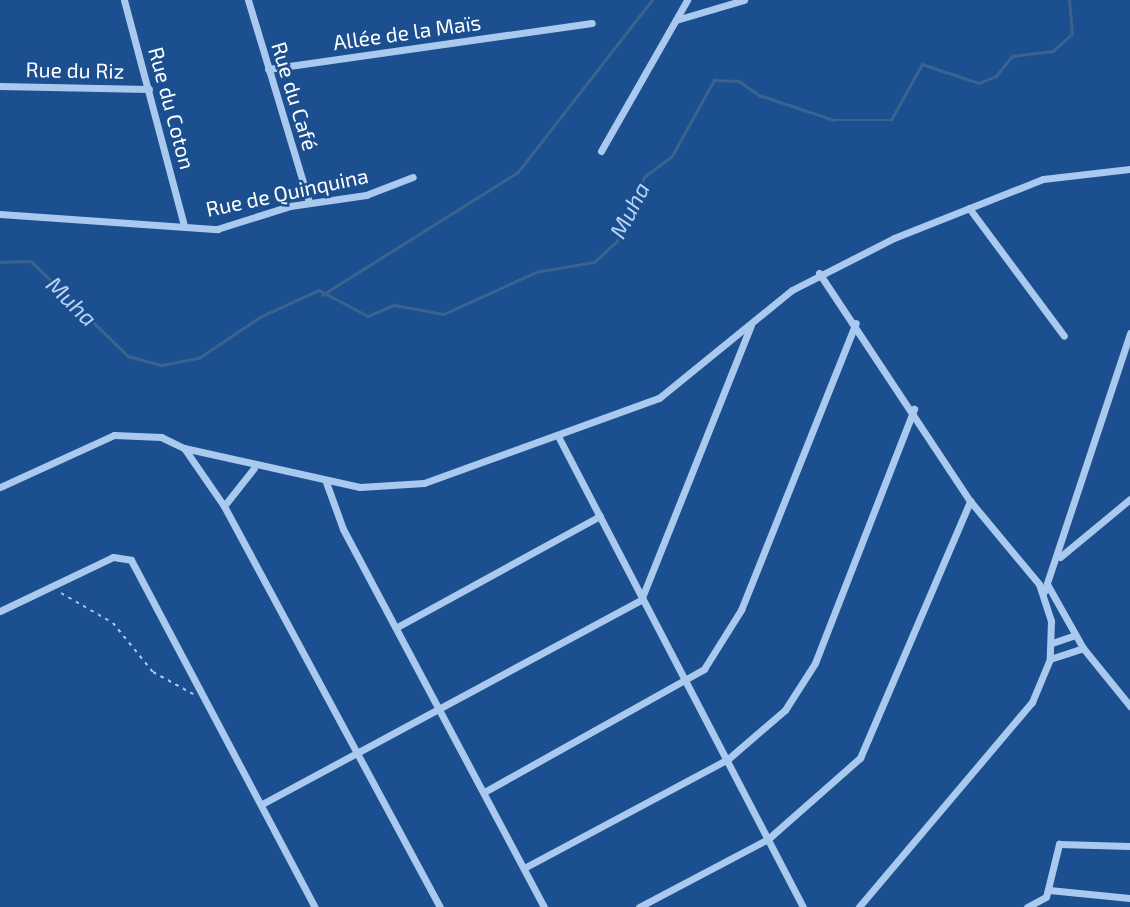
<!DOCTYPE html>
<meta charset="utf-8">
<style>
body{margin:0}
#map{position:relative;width:1130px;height:907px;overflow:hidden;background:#1b4f8f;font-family:"Exo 2",sans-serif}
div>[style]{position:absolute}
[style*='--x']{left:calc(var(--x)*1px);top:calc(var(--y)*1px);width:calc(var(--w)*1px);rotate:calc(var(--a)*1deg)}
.stream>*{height:2.5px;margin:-1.25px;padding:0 1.25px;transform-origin:1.25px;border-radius:1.25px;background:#3c6290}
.path>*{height:2px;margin-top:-1px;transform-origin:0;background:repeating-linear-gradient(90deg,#a9c9ee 0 3.5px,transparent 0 8.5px)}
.minor>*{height:7px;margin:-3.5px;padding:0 3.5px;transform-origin:3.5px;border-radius:3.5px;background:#a9c9ee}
span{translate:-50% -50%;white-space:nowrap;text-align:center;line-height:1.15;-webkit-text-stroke:5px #1b4f8f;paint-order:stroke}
.street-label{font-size:21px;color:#fff}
.water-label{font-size:23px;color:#b5d3f5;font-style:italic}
</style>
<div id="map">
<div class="stream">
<div style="--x:0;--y:262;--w:31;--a:-2"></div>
<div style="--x:31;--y:261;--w:136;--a:44.4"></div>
<div style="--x:128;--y:356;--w:35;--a:15"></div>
<div style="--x:162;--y:365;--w:38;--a:-11"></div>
<div style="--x:199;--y:358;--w:73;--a:-33.9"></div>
<div style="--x:260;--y:317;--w:65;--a:-24.6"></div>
<div style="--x:319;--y:290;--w:55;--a:28"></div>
<div style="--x:368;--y:316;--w:28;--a:-23"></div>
<div style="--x:394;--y:305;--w:51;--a:10.2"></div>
<div style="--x:444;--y:314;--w:101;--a:-24.5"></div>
<div style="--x:536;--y:272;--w:59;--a:-9.8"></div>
<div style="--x:594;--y:262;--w:31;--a:-42"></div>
<div style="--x:617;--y:241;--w:69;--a:-67.1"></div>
<div style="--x:644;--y:177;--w:35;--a:-37"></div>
<div style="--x:672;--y:156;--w:87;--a:-61.1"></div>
<div style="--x:714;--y:80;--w:25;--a:2"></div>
<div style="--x:739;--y:81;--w:24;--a:35"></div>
<div style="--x:759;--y:95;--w:79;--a:18.4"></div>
<div style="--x:834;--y:120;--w:57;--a:0"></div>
<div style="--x:891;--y:120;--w:64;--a:-61"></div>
<div style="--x:922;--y:64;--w:60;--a:18.4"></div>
<div style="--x:979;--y:83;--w:18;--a:-22"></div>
<div style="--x:996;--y:76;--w:26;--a:-51"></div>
<div style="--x:1012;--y:56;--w:41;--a:-7"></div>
<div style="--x:1053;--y:51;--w:25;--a:-42"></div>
<div style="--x:1072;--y:34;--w:34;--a:-95"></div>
<div style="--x:322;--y:295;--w:231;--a:-32.1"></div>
<div style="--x:518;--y:172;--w:218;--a:-52.1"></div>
</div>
<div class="path">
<div style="--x:61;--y:593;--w:60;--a:30"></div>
<div style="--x:113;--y:623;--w:63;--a:50.8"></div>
<div style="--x:153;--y:672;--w:46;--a:28.8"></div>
</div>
<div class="minor">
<div style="--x:124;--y:0;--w:234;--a:75.1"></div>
<div style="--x:248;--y:0;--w:211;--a:73.2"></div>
<div style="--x:676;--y:20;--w:71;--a:-16.4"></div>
<div style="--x:268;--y:69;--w:327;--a:-8.1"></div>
<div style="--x:0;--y:86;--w:149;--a:1.2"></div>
<div style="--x:601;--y:151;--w:174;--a:-60.3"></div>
<div style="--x:969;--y:208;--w:159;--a:53.4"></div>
<div style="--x:0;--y:214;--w:218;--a:4"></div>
<div style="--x:217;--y:229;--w:77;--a:-17.5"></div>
<div style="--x:290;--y:206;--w:77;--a:-8.2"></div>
<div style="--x:366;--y:195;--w:50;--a:-21"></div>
<div style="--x:819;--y:273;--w:273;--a:56.5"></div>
<div style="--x:970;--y:501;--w:108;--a:50.3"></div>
<div style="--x:1039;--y:584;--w:39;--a:72"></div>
<div style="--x:1051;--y:621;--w:38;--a:92"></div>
<div style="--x:1050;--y:659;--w:47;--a:112.7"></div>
<div style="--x:1032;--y:702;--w:268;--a:130.2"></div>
<div style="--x:559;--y:438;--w:529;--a:62.51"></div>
<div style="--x:184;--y:448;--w:180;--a:12.5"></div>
<div style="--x:360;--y:487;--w:64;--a:-3.6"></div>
<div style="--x:424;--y:483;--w:250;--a:-19.9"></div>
<div style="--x:659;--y:398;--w:171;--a:-39.1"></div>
<div style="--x:792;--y:290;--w:114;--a:-27"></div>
<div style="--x:894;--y:238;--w:160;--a:-21.6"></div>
<div style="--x:1043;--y:179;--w:88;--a:-6.6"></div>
<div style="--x:326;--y:482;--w:50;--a:70.1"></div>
<div style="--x:343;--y:529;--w:428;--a:62"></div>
<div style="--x:0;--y:487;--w:125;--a:-24.5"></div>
<div style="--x:114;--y:435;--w:47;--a:2.4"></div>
<div style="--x:161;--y:437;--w:25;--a:26"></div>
<div style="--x:184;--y:448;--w:70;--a:55.4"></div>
<div style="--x:224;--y:506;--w:455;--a:61.7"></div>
<div style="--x:224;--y:506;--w:48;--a:-51.7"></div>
<div style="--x:1060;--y:557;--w:91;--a:-39.6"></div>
<div style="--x:1047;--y:584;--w:73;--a:60.6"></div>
<div style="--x:1083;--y:648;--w:75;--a:51"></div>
<div style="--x:1044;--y:592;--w:273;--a:-71.6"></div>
<div style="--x:0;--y:611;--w:125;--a:-25.5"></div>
<div style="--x:113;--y:557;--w:18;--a:9"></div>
<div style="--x:131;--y:560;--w:393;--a:62.1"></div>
<div style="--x:399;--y:626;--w:229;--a:-28.7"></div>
<div style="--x:1052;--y:643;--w:24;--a:-19"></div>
<div style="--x:1050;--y:659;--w:35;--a:-18"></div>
<div style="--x:486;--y:791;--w:250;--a:-29.2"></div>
<div style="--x:704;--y:669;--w:70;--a:-57.9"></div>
<div style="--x:741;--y:610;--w:309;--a:-68.2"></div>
<div style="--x:262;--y:804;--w:430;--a:-28.3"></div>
<div style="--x:641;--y:600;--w:296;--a:-68.2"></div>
<div style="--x:524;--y:868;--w:231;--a:-28.1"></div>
<div style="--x:728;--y:759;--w:75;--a:-40.7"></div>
<div style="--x:785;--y:710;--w:56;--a:-57.4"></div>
<div style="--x:815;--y:663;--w:273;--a:-68.7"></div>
<div style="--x:1049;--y:890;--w:81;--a:5.6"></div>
<div style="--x:639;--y:907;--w:146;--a:-27.8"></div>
<div style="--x:768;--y:839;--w:123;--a:-41.4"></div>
<div style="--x:860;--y:758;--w:280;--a:-66.8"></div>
<div style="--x:1027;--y:907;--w:21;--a:-28"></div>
<div style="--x:1046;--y:897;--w:55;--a:-76.2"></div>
<div style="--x:1059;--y:844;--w:71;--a:1.6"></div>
</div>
<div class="street-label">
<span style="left:407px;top:32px;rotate:-8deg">Allée de la Maïs</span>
<span style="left:75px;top:70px;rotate:1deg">Rue du Riz</span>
<span style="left:295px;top:96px;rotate:73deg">Rue du Café</span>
<span style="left:172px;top:108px;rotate:75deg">Rue du Coton</span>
<span style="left:287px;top:192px;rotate:-12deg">Rue de Quinquina</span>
</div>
<div class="water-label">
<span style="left:629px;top:210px;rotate:-63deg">Muha</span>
<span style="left:72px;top:301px;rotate:44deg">Muha</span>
</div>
</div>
